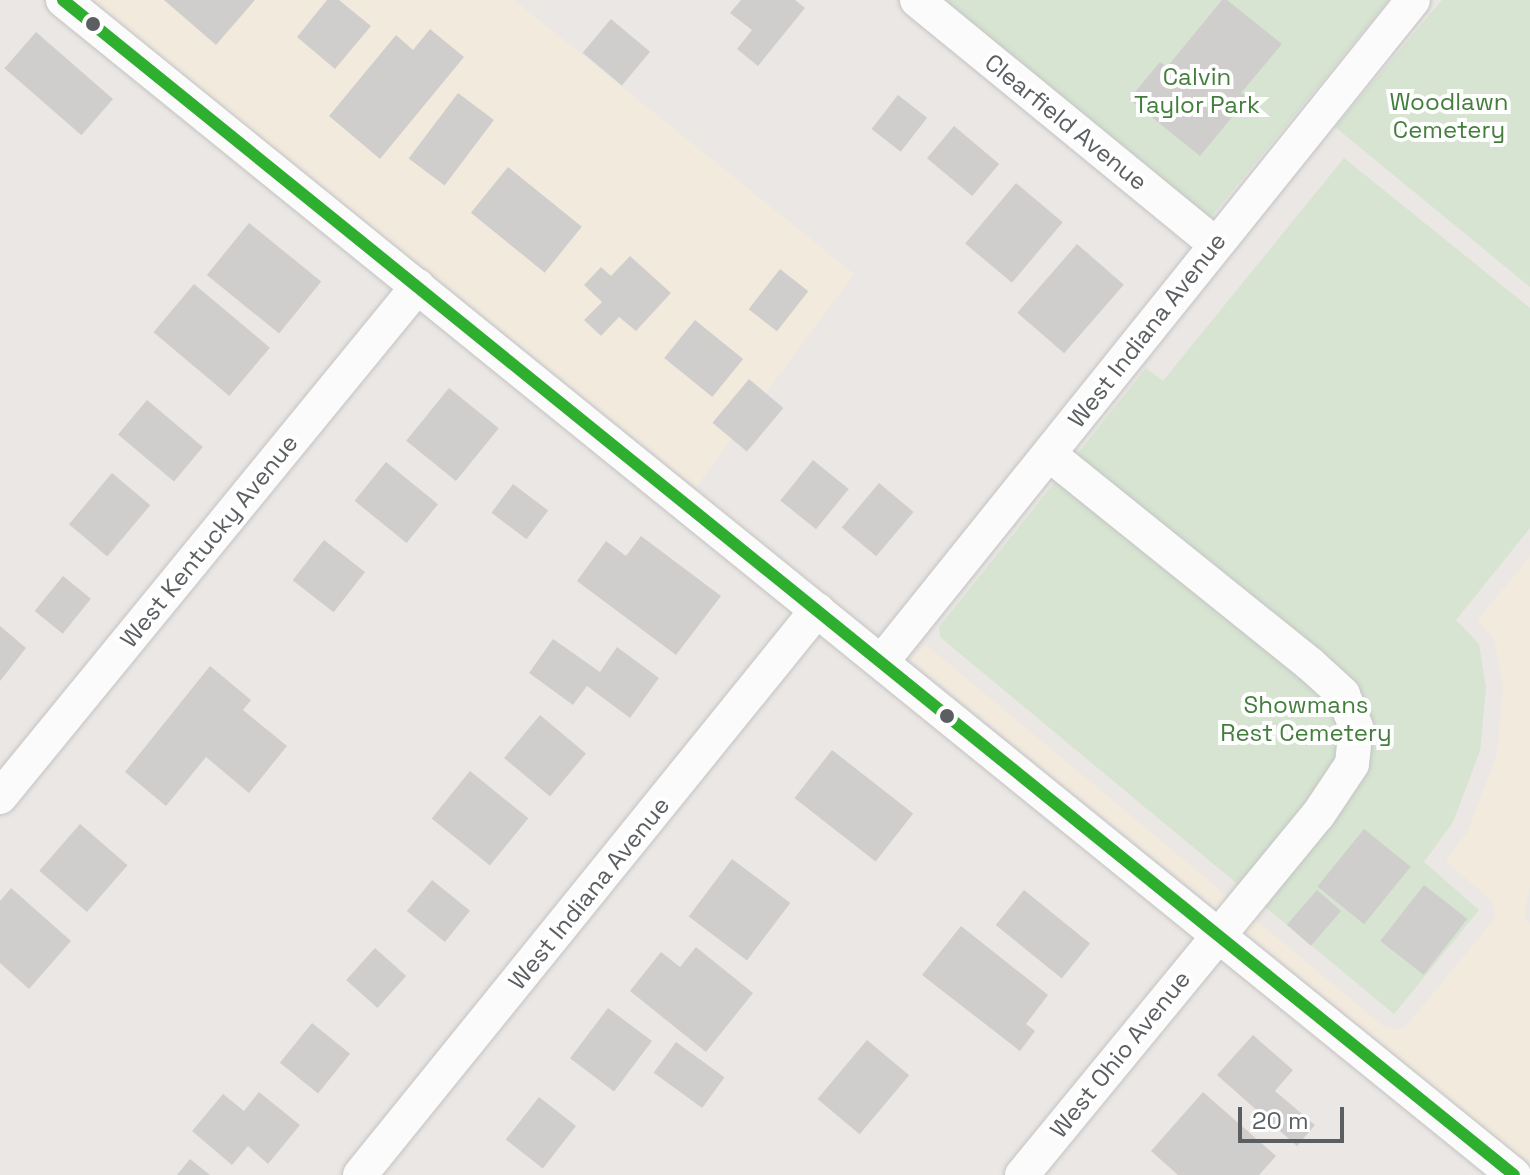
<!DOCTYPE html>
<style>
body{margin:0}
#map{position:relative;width:1530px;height:1175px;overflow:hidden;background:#eae7e4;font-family:"Space Grotesk",sans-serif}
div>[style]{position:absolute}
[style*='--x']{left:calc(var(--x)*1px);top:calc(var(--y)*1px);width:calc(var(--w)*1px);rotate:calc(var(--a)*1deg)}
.commercial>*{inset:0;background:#f3eade}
.green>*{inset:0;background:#d6e4d1}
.building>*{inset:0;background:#d0cecd;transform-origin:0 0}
.roads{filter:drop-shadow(0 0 2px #c4c4c4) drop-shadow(0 0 2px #c4c4c4)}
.minor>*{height:34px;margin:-17px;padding:0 17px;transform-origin:17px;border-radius:17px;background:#fcfbfb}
.bus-1>*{height:12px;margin:-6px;padding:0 6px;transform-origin:6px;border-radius:6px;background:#2eaf30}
.dots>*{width:22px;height:22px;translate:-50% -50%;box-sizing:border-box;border:4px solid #fff;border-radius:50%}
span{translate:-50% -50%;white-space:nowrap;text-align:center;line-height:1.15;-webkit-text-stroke:8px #fff;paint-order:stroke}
.park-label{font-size:24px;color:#437e3d}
.street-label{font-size:24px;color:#5b5f61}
.scale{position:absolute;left:1238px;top:1107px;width:106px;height:36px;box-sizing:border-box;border:4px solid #5b5f61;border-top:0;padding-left:10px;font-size:24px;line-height:28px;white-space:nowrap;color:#5b5f61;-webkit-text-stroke:6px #fff;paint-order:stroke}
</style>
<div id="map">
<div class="commercial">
<div style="clip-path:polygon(92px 0,514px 0,854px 274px,696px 487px)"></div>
<div style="clip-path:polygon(1530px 556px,1530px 885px,1524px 918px,1530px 924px,1530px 1164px,911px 660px,925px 644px,1383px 1026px,1399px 1030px,1407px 1025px,1496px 917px,1493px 902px,1446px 861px,1469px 829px,1497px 754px,1503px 687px,1494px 639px,1478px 620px)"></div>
</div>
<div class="green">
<div style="clip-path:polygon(941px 0,1389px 0,1210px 218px)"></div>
<div style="clip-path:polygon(1442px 0,1530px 0,1530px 287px,1335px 127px)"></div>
<div style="clip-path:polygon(1344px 158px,1530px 308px,1530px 528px,1456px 620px,1479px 644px,1486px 688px,1480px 751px,1453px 822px,1424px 862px,1479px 910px,1394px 1014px,940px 637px,939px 627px,1146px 368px,1163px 381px)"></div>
</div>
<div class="building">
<div style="clip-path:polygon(164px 0,255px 0,216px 45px)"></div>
<div style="clip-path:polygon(327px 0,339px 0,371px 26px,335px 69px,297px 37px)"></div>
<div style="clip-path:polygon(741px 0,795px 0,805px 8px,758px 66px,737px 49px,752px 30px,730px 13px)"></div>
<div style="clip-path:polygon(1222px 0,1227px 0,1282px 44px,1241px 93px,1248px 98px,1200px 156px,1129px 99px,1160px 62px,1167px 67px)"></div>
<div style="left:611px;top:19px;width:51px;height:44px;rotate:40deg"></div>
<div style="clip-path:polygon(430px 29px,464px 57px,380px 159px,329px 116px,396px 35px,413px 50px)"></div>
<div style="left:36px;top:32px;width:102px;height:48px;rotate:41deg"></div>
<div style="left:458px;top:93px;width:45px;height:82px;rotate:37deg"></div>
<div style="left:898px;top:95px;width:37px;height:43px;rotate:38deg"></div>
<div style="left:954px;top:126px;width:59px;height:42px;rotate:40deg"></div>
<div style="left:508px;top:167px;width:95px;height:59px;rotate:39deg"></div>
<div style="left:1016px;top:183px;width:61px;height:79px;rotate:40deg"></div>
<div style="left:249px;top:223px;width:93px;height:67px;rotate:39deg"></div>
<div style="left:1077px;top:244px;width:62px;height:91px;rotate:41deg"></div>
<div style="clip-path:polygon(630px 256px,671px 293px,636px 331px,619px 317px,601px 336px,584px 320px,602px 302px,584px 285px,601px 267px,611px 276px)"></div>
<div style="left:780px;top:269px;width:36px;height:51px;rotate:38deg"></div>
<div style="left:194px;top:284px;width:99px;height:63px;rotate:40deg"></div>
<div style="left:695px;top:320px;width:62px;height:49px;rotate:39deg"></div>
<div style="left:749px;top:379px;width:45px;height:57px;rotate:40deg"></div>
<div style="left:449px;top:388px;width:64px;height:68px;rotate:39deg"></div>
<div style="left:147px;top:400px;width:73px;height:45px;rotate:40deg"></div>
<div style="left:813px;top:460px;width:46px;height:52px;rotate:39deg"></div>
<div style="left:386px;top:462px;width:67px;height:50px;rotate:39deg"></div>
<div style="left:112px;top:473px;width:50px;height:67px;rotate:40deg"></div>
<div style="left:879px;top:483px;width:45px;height:58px;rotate:40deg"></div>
<div style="left:513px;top:484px;width:44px;height:36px;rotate:37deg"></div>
<div style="clip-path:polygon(641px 536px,721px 596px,676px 655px,577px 581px,606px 541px,626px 556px)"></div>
<div style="left:324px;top:540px;width:52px;height:51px;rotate:38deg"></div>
<div style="left:63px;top:576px;width:36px;height:45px;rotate:39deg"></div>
<div style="clip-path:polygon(0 626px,26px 648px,0 681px)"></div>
<div style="clip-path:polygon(553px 639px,600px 672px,617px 647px,659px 678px,630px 718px,587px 686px,573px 705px,529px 673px)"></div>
<div style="clip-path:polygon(210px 666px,251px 700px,243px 710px,287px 746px,249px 793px,206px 757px,166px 806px,125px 772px)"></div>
<div style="left:540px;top:715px;width:60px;height:56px;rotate:40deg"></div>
<div style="left:832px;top:750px;width:103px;height:61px;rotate:38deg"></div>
<div style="left:470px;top:771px;width:75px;height:61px;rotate:39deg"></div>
<div style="left:80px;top:824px;width:63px;height:62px;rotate:41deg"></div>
<div style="left:1364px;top:829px;width:60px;height:74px;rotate:39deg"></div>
<div style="left:732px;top:859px;width:73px;height:72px;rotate:37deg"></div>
<div style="left:432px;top:880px;width:49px;height:40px;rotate:39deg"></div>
<div style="left:1424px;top:885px;width:55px;height:71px;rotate:38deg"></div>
<div style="clip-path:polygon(11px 888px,71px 941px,29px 989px,0 963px,0 901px)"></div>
<div style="left:1024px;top:890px;width:85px;height:45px;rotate:39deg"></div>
<div style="left:1317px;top:890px;width:32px;height:46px;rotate:41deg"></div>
<div style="clip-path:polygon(961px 926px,1048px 995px,1026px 1024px,1035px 1031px,1020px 1051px,922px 975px)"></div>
<div style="clip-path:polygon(696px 947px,753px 993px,706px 1052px,630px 991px,661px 952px,680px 967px)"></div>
<div style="left:375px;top:948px;width:42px;height:43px;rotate:42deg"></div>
<div style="left:608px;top:1008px;width:55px;height:63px;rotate:37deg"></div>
<div style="left:312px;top:1023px;width:49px;height:51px;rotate:39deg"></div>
<div style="clip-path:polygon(1253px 1035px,1293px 1070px,1275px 1091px,1315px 1125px,1297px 1146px,1217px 1075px)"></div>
<div style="left:867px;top:1040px;width:55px;height:77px;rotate:40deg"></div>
<div style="left:676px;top:1042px;width:60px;height:38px;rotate:36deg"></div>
<div style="clip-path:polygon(259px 1092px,300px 1125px,268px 1164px,248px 1146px,232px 1165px,192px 1131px,223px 1094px,244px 1111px)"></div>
<div style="clip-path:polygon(1203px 1092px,1276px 1156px,1259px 1175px,1178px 1175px,1151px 1151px)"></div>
<div style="left:539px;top:1097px;width:47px;height:54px;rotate:38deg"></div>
<div style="clip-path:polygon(190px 1159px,210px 1175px,177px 1175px)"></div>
</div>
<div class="roads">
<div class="minor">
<div style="--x:63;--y:0;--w:1867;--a:39"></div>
<div style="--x:917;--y:0;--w:385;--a:39.3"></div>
<div style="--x:883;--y:660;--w:846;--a:-51.23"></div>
<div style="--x:0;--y:797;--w:660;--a:-50.72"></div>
<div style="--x:360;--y:1175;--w:727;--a:-51.03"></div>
<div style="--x:1022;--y:1175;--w:466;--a:-50.6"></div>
<div style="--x:1318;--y:815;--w:61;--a:-56.3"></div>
<div style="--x:1352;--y:764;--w:37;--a:-84"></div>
<div style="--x:1356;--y:727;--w:35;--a:-112"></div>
<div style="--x:1343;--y:694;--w:45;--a:-137.7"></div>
<div style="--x:1310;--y:664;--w:335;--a:-141.2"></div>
</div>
</div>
<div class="bus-1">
<div style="--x:63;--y:0;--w:1867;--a:39"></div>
</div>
<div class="dots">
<div style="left:93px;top:24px;background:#5b5f61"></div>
<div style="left:947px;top:716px;background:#5b5f61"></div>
</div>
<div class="park-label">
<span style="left:1197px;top:91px">Calvin<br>Taylor Park</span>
<span style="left:1449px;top:116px">Woodlawn<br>Cemetery</span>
<span style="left:1306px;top:719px">Showmans<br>Rest Cemetery</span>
</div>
<div class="street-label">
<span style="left:1066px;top:122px;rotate:39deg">Clearfield Avenue</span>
<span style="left:1147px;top:330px;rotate:-52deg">West Indiana Avenue</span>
<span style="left:209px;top:541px;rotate:-51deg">West Kentucky Avenue</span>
<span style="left:589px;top:893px;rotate:-51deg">West Indiana Avenue</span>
<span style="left:1120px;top:1054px;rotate:-51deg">West Ohio Avenue</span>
</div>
<div class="scale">20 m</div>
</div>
